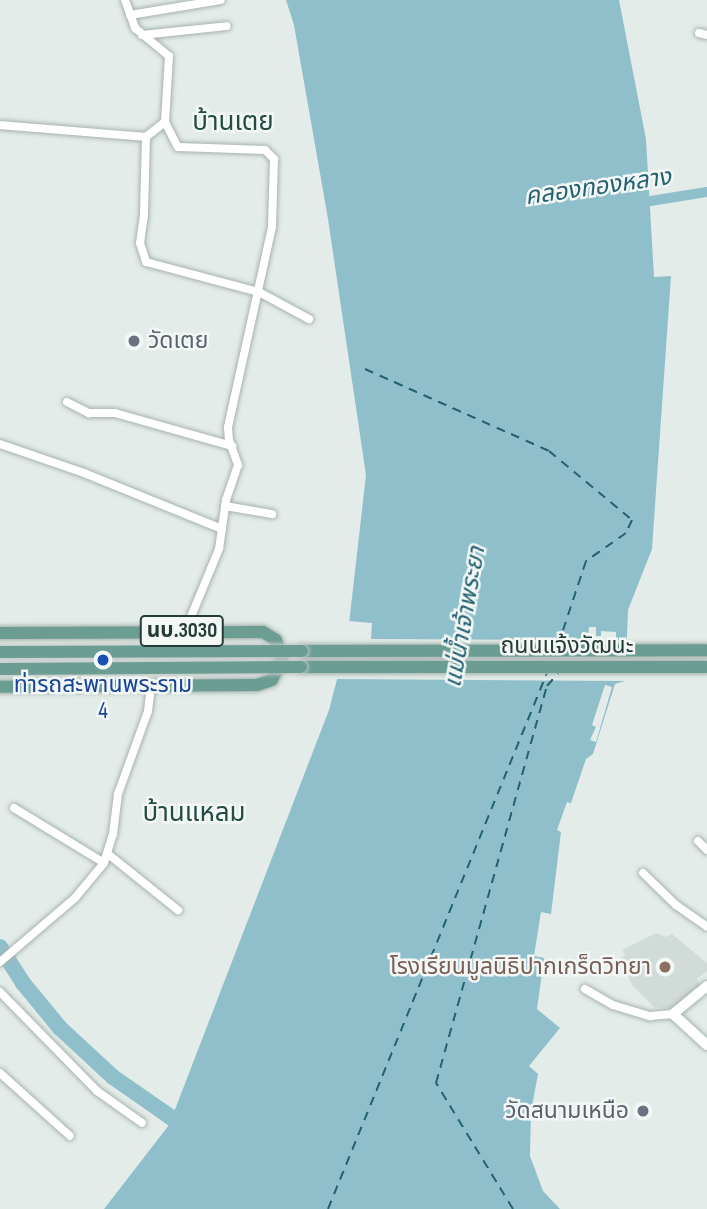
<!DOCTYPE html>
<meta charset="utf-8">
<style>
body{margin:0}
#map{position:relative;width:707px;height:1209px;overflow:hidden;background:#e3ece8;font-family:"Sofia Sans Condensed","Noto Sans Thai",sans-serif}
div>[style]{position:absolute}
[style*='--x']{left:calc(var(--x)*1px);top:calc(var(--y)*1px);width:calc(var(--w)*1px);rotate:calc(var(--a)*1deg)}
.built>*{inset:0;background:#d1dbd7}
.water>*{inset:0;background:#90bfcc}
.pier>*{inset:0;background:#e3ece8}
.canal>*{height:10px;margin:-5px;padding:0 5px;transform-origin:5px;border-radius:5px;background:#90bfcc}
.river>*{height:16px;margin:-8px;padding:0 8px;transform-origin:8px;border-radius:8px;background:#90bfcc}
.ferry>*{height:2px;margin-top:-1px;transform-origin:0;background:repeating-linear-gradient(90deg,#236072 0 9px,transparent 0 16px)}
.roads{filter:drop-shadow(0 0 2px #a6b3af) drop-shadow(0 0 2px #a6b3af)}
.minor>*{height:8px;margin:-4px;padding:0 4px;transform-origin:4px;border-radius:4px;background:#fff}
.tertiary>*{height:10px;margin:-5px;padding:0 5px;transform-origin:5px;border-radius:5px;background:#fff}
.primary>*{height:12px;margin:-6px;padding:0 6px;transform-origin:6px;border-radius:6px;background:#6b9d93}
.bridges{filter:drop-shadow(0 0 2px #c2c8c7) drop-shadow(0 0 2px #c2c8c7)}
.primary-bridge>*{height:12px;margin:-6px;padding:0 6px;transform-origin:6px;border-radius:6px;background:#6b9d93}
.dots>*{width:19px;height:19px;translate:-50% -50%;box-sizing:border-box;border:4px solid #f3f8f6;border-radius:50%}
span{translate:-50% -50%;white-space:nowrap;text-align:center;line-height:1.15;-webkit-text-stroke:5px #f3f8f6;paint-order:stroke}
.shield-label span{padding:2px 5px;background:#f3f8f6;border:2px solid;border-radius:5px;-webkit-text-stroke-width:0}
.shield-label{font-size:21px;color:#243b37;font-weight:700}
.worship-label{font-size:23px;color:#5b616d}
.left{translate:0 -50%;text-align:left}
.right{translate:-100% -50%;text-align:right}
.street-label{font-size:23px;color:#243b37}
.transit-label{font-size:23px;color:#164399}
.education-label{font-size:23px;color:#785e54}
.water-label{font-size:24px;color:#236072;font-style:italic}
.quarter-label{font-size:26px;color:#224c44}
</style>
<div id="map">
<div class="built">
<div style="clip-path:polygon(656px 933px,666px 937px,672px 934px,707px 963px,707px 971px,697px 979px,701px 987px,671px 1008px,654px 1007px,633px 986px,619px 960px,625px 955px,622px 950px)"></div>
</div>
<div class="water">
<div style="clip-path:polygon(286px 0,619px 0,646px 139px,654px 277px,671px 276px,652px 549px,628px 610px,625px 681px,615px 684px,593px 754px,586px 759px,571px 803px,567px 802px,557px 830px,561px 832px,551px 914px,541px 912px,534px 956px,544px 958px,537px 1009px,560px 1028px,529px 1066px,538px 1074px,531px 1112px,530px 1156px,543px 1191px,560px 1209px,104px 1209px,169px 1125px,329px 710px,347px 641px,366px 475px,328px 219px,294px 25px)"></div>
</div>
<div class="pier">
<div style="clip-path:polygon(349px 621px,372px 623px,371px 639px,588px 640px,589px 627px,596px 627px,596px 636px,601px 636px,601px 631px,616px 632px,616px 640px,630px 641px,629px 681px,335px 679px)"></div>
<div style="clip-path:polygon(605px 685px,612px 687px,596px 742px,590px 740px,596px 727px,592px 725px)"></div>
</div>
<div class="canal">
<div style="--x:638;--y:203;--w:70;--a:-9.1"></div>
</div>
<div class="river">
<div style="--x:0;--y:947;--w:43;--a:57.4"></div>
<div style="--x:23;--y:983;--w:58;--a:50.6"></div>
<div style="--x:60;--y:1028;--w:72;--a:42.8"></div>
<div style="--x:113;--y:1077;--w:72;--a:34.8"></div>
<div style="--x:172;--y:1118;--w:19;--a:12"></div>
</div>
<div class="ferry">
<div style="--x:365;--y:369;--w:201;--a:24"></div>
<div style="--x:549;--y:451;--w:108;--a:39.7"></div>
<div style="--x:632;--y:520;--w:14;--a:115"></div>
<div style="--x:626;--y:533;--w:49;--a:145"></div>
<div style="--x:586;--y:561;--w:89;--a:108.4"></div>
<div style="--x:584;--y:645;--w:13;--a:-51"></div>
<div style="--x:328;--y:1209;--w:579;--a:-67.78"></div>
<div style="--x:513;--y:1209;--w:148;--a:-121.4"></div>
<div style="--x:436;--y:1083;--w:412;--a:-74.4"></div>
<div style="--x:547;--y:686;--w:18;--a:-49"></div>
</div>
<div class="roads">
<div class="minor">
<div style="--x:125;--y:0;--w:30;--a:70"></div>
<div style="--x:135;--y:28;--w:44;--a:39.5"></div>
<div style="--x:169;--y:56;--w:66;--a:93.5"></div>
<div style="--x:165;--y:122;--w:24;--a:142"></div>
<div style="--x:130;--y:15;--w:92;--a:-9.4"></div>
<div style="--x:699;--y:33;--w:8;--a:14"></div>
<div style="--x:142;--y:35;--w:85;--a:-6"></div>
<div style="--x:165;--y:122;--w:28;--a:63"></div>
<div style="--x:178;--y:147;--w:87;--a:2"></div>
<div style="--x:265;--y:150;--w:13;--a:45"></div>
<div style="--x:274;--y:159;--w:68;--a:91.7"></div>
<div style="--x:272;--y:227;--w:205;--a:102.4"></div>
<div style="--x:228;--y:427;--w:13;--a:86"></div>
<div style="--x:229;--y:440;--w:27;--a:70"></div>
<div style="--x:238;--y:465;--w:37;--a:109"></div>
<div style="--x:226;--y:500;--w:49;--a:98.1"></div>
<div style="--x:219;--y:549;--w:89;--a:112.5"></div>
<div style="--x:0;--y:125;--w:146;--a:4.7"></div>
<div style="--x:146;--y:137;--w:78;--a:91.5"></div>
<div style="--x:144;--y:215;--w:28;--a:98"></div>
<div style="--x:140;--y:243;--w:20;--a:72"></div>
<div style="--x:146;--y:262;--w:117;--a:14.9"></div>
<div style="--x:259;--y:292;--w:57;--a:28.4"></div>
<div style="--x:67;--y:402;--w:25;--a:27"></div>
<div style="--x:89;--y:413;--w:26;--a:0"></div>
<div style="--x:115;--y:413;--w:122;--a:15.8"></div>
<div style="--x:0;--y:444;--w:89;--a:19"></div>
<div style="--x:84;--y:473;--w:149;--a:22.1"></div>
<div style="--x:225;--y:506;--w:48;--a:9.7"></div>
<div style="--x:14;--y:808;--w:105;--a:31.4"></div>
<div style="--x:698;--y:841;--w:13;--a:45"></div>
<div style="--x:108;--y:854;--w:90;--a:38.7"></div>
<div style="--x:643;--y:873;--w:46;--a:44.1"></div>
<div style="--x:676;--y:905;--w:38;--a:35"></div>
<div style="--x:0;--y:962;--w:99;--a:-40.5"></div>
<div style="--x:75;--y:898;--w:45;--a:-50.4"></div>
<div style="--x:104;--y:863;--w:30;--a:-73"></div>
<div style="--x:113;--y:834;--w:40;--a:-82.9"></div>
<div style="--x:118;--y:794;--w:88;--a:-70.1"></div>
<div style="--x:148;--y:711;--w:25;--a:-83"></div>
<div style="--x:585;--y:989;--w:32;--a:30"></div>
<div style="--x:613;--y:1005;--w:39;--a:17"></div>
<div style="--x:650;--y:1016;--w:23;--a:-5"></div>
<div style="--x:0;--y:992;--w:139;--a:45.6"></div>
<div style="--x:97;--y:1091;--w:55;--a:35.4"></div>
<div style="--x:0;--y:1073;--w:94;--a:42"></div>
</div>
<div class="tertiary">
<div style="--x:707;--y:986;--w:44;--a:140.5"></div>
<div style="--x:673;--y:1014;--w:46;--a:42.4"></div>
</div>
<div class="primary">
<div style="--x:0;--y:633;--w:263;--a:-0.2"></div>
<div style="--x:263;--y:632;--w:15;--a:32"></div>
<div style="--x:276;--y:640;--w:21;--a:73"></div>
<div style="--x:282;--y:660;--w:22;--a:117"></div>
<div style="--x:272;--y:680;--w:16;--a:162"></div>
<div style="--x:257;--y:685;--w:257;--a:179.6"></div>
<div style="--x:302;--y:651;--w:405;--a:-0.1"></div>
<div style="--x:301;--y:667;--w:406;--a:0"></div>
</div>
</div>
<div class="bridges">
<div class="primary-bridge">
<div style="--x:0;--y:652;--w:302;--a:-0.2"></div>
<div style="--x:0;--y:669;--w:301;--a:-0.4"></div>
</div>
</div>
<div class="dots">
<div style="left:134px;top:341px;background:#6b7280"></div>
<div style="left:103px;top:660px;background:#1a4fb4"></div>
<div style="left:665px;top:967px;background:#8d6e63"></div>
<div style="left:643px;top:1111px;background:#6b7280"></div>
</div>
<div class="shield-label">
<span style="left:182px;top:631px">นบ.3030</span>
</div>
<div class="worship-label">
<span class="left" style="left:148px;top:341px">วัดเตย</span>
<span class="right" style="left:629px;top:1111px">วัดสนามเหนือ</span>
</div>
<div class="street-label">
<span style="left:567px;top:646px">ถนนแจ้งวัฒนะ</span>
</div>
<div class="transit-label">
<span style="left:103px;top:698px">ท่ารถสะพานพระราม<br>4</span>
</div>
<div class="education-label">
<span class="right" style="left:651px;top:967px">โรงเรียนมูลนิธิปากเกร็ดวิทยา</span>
</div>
<div class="water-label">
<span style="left:598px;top:187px;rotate:-8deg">คลองทองหลาง</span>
<span style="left:465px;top:617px;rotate:-80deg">แม่น้ำเจ้าพระยา</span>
</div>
<div class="quarter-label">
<span style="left:233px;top:123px">บ้านเตย</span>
<span style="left:194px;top:814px">บ้านแหลม</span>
</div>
</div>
